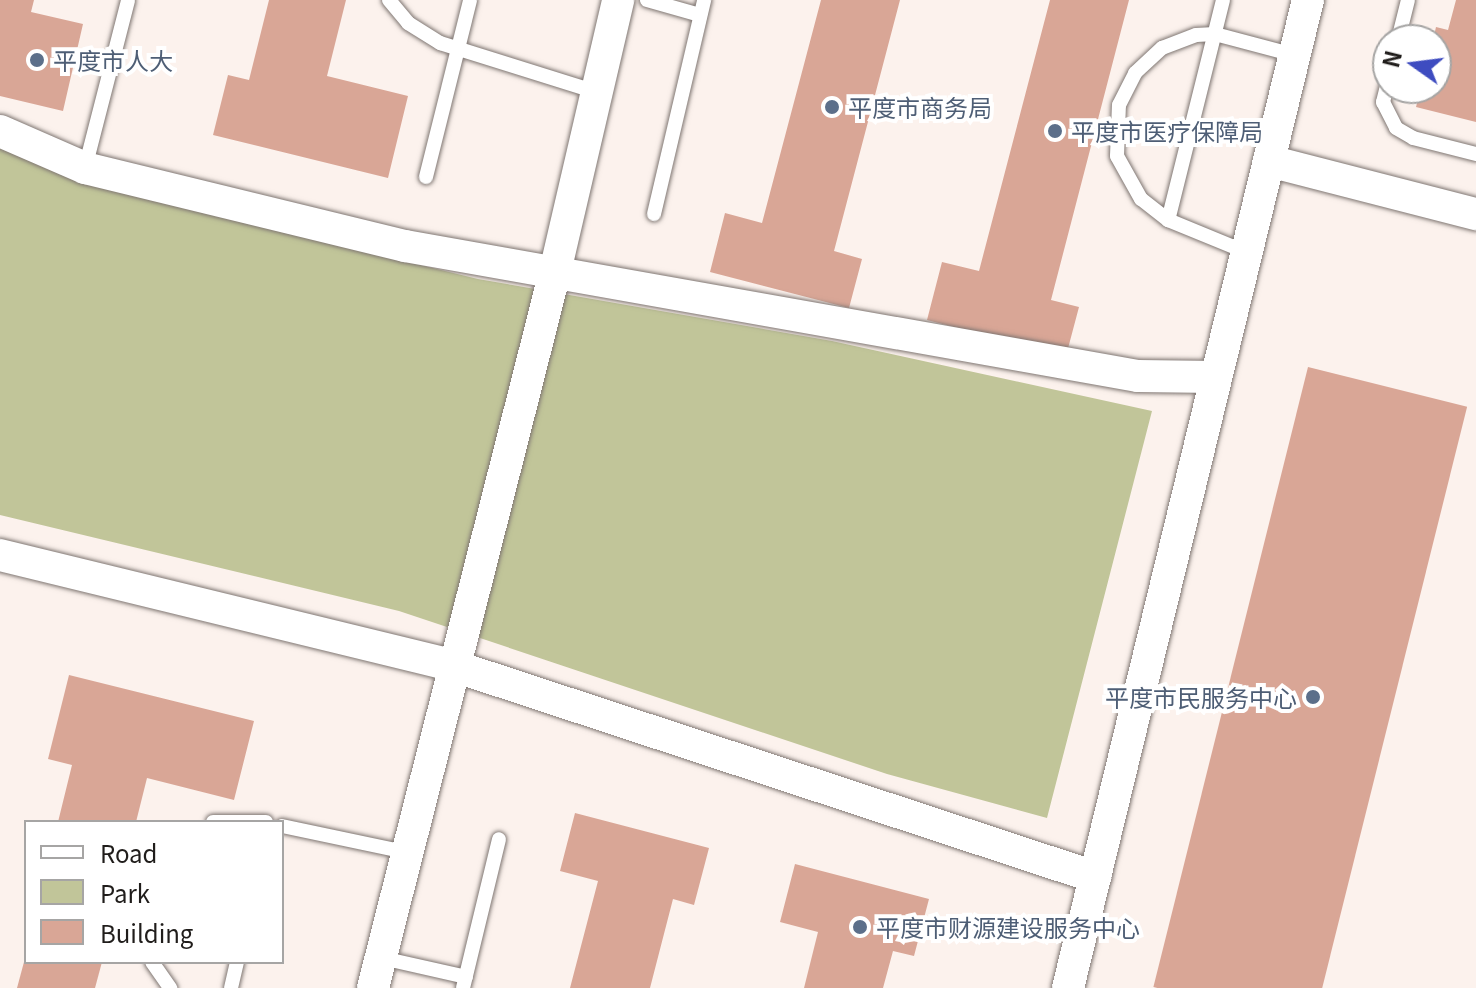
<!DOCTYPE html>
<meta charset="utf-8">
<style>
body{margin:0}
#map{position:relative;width:1476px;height:988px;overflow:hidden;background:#fcf2ed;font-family:Georgia,"Noto Sans SC",serif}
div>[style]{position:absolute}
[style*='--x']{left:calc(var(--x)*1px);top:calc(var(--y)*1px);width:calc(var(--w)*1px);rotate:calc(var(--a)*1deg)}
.green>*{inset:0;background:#c1c599}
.building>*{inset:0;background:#d9a696;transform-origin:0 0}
.roads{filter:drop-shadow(0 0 2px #7f7672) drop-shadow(0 0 2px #7f7672)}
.service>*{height:14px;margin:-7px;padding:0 7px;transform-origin:7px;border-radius:7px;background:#fff}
.tertiary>*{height:32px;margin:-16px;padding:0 16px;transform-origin:16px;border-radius:16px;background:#fff}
.dots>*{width:22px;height:22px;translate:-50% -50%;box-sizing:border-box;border:4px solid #fff;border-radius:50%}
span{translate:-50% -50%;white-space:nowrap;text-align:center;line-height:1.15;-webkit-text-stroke:8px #fff;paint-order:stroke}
.service-label{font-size:24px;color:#4e5e75}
.left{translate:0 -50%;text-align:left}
.right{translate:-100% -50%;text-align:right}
.legend{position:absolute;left:24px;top:820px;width:260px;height:144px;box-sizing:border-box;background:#fff;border:2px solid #a6a5a4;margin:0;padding:10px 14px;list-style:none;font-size:24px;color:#201d1b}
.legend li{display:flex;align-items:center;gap:16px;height:40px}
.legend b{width:40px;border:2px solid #a6a5a4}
.north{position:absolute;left:1372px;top:24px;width:80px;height:80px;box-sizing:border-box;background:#fff;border:2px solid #a6a5a4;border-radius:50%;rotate:284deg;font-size:22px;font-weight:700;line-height:32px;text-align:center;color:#201d1b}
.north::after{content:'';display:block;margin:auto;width:28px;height:36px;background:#3e4cc0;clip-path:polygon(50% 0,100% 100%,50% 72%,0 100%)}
</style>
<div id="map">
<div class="green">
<div style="clip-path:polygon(0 147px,96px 186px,478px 279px,832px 341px,1152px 411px,1047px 818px,887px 774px,399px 611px,0 515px)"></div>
</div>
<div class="building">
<div style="clip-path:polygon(0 0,34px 0,31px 12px,83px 24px,63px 111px,0 96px)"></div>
<div style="clip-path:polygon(269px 0,346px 0,327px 76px,408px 96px,388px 178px,213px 135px,228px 75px,249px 80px)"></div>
<div style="clip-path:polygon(821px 0,900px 0,834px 251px,862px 259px,849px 308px,710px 272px,725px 213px,762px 223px)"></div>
<div style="clip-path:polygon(1050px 0,1129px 0,1051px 300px,1079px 307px,1066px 356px,927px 320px,942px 262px,979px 271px)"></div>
<div style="clip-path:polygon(1456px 0,1476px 0,1476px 122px,1416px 107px,1421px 88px,1436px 88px,1433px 40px,1436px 27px,1448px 30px)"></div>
<div style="left:1308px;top:367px;width:164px;height:639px;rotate:14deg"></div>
<div style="clip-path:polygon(69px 675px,254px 721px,234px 800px,147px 778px,136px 822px,58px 822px,72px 765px,48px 759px)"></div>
<div style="clip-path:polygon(575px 813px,709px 848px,694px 905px,673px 899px,650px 988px,570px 988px,598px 881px,560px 871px)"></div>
<div style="clip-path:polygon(795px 864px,929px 899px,914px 956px,893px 951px,883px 988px,804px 988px,818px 932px,780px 922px)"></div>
<div style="clip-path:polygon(24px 962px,102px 962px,95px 988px,17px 988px)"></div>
</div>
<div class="roads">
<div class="service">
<div style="--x:389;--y:0;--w:30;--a:50"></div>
<div style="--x:408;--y:23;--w:38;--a:32"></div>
<div style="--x:440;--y:43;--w:164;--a:17.4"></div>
<div style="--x:647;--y:0;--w:55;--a:15.8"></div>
<div style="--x:1223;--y:0;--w:227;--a:104"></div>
<div style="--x:1168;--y:220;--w:84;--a:22.3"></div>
<div style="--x:1398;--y:40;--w:41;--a:-76"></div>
<div style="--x:1388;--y:82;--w:21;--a:104"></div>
<div style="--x:1383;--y:102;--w:29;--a:63"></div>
<div style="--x:1396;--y:128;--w:20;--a:30"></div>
<div style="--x:1413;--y:138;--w:65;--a:14.3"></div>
<div style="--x:85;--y:168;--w:173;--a:-75.6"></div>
<div style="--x:426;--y:177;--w:182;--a:-76"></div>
<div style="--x:654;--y:214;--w:220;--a:-76.8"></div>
<div style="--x:1168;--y:220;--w:34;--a:-142"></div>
<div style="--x:1141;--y:199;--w:49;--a:-119.2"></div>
<div style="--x:1117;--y:156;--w:51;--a:-87.8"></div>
<div style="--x:1119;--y:105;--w:36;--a:-63"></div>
<div style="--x:1135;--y:73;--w:37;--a:-43"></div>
<div style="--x:1162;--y:48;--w:36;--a:-21"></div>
<div style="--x:1196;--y:35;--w:19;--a:-3"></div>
<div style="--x:1215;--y:34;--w:82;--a:14.9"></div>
<div style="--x:213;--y:822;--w:53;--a:0"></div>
<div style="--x:282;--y:826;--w:131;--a:11.9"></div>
<div style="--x:382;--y:958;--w:86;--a:12.7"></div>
<div style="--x:152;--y:962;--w:32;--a:55"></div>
<div style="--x:231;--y:988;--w:27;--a:-77"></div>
<div style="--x:463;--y:988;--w:153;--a:-76.4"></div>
</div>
<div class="tertiary">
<div style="--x:0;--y:131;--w:93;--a:23.5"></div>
<div style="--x:85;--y:168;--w:329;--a:13.7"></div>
<div style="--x:405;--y:246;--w:744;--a:10.06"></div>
<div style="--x:1138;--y:376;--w:78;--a:0.7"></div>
<div style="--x:1269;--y:161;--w:214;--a:14.4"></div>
<div style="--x:0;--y:555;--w:467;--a:13.7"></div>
<div style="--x:454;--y:666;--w:675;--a:18.22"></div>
<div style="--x:373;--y:988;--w:735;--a:-75.74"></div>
<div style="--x:554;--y:276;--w:283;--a:-76.9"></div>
<div style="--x:1068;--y:988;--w:1017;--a:-76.35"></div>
</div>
</div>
<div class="dots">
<div style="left:37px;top:60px;background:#5c6f8a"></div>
<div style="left:832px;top:107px;background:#5c6f8a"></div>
<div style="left:1055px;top:131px;background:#5c6f8a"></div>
<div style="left:1313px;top:697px;background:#5c6f8a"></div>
<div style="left:860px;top:927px;background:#5c6f8a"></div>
</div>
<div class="service-label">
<span class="left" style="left:53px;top:60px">平度市人大</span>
<span class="left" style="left:848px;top:107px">平度市商务局</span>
<span class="left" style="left:1071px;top:131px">平度市医疗保障局</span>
<span class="right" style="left:1297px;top:697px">平度市民服务中心</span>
<span class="left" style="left:876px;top:927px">平度市财源建设服务中心</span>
</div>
<ul class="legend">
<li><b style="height:10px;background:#fff"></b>Road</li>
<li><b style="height:22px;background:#c1c599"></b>Park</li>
<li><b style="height:22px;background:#d9a696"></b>Building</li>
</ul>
<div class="north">N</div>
</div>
